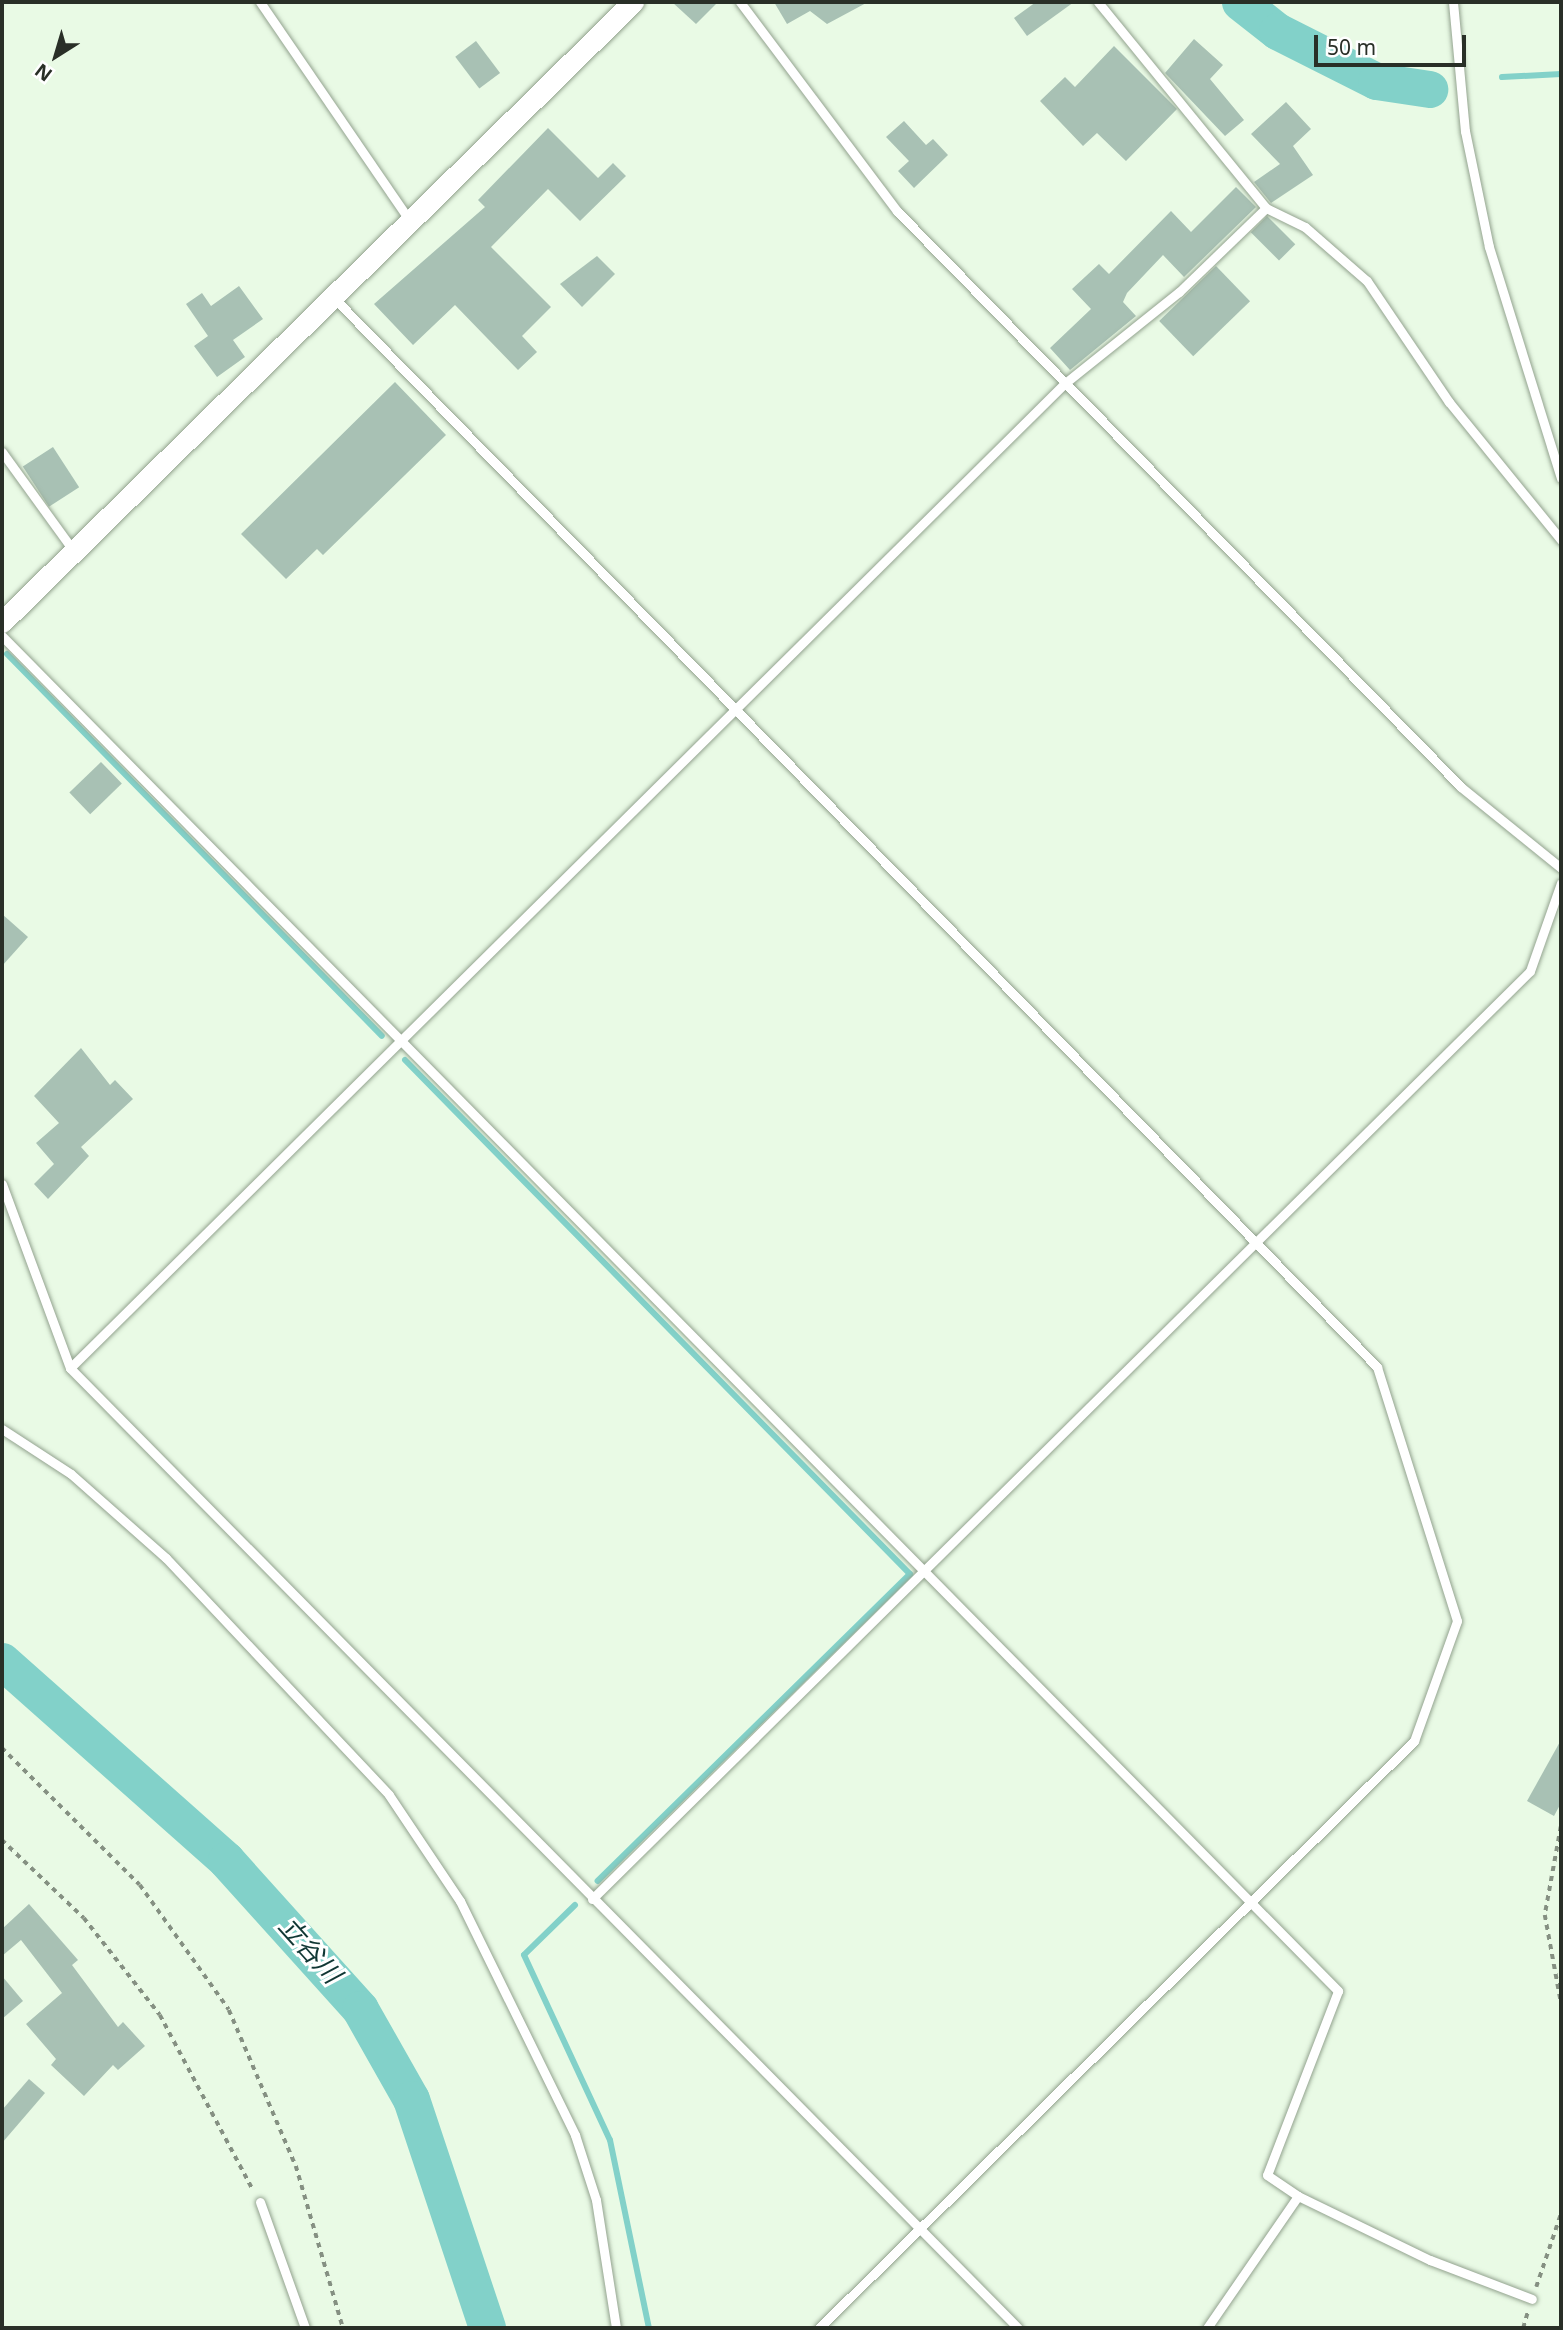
<!DOCTYPE html>
<meta charset="utf-8">
<style>
body{margin:0}
#map{position:relative;width:1563px;height:2330px;overflow:hidden;background:#e9fae5;font-family:"Noto Sans","Noto Sans JP",sans-serif}
div>[style]{position:absolute}
[style*='--x']{left:calc(var(--x)*1px);top:calc(var(--y)*1px);width:calc(var(--w)*1px);rotate:calc(var(--a)*1deg)}
.stream>*{height:6px;margin:-3px;padding:0 3px;transform-origin:3px;border-radius:3px;background:#82d1c9}
.river>*{height:37px;margin:-18.5px;padding:0 18.5px;transform-origin:18.5px;border-radius:18.5px;background:#82d1c9}
.building>*{inset:0;background:#a8c1b4;transform-origin:0 0}
.path>*{height:3.5px;margin-top:-1.75px;transform-origin:0;background:repeating-linear-gradient(90deg,#859082 0 5px,transparent 0 10px)}
.roads{filter:drop-shadow(0 0 2px #93a38f) drop-shadow(0 0 2px #93a38f)}
.service>*{height:9px;margin:-4.5px;padding:0 4.5px;transform-origin:4.5px;border-radius:4.5px;background:#fff}
.tertiary>*{height:21px;margin:-10.5px;padding:0 10.5px;transform-origin:10.5px;border-radius:10.5px;background:#fff}
span{translate:-50% -50%;white-space:nowrap;text-align:center;line-height:1.15;-webkit-text-stroke:6px #fff;paint-order:stroke}
.water-label{font-size:26px;color:#103734;font-style:italic}
.frame{position:absolute;inset:0;border:4px solid #292f27;pointer-events:none}
.north{position:absolute;left:21px;top:21px;width:70px;height:70px;-webkit-text-stroke:5px #fff;paint-order:stroke;rotate:217deg;font-size:19px;font-weight:700;line-height:28px;text-align:center;color:#292f27}
.north::after{content:'';display:block;margin:auto;width:24px;height:32px;background:#292f27;clip-path:polygon(50% 0,100% 100%,50% 72%,0 100%)}
.scale{position:absolute;left:1314px;top:35px;width:152px;height:32px;box-sizing:border-box;border:4px solid #292f27;border-top:0;padding-left:9px;font-size:21px;line-height:24px;white-space:nowrap;color:#292f27;-webkit-text-stroke:5px #fff;paint-order:stroke}
</style>
<div id="map">
<div class="stream">
<div style="--x:1502;--y:77;--w:59;--a:-2.9"></div>
<div style="--x:7;--y:654;--w:535;--a:45.53"></div>
<div style="--x:405;--y:1060;--w:721;--a:45.51"></div>
<div style="--x:910;--y:1574;--w:438;--a:135.5"></div>
<div style="--x:575;--y:1905;--w:71;--a:135.6"></div>
<div style="--x:524;--y:1955;--w:204;--a:65.1"></div>
<div style="--x:610;--y:2140;--w:192;--a:78.3"></div>
</div>
<div class="river">
<div style="--x:1240;--y:2;--w:47;--a:38.1"></div>
<div style="--x:1277;--y:31;--w:111;--a:26.8"></div>
<div style="--x:1376;--y:81;--w:54;--a:8.6"></div>
<div style="--x:2;--y:1661;--w:300;--a:41.6"></div>
<div style="--x:226;--y:1860;--w:200;--a:48"></div>
<div style="--x:360;--y:2009;--w:103;--a:60.5"></div>
<div style="--x:411;--y:2099;--w:241;--a:71.6"></div>
</div>
<div class="building">
<div style="clip-path:polygon(672px 2px,718px 2px,696px 24px)"></div>
<div style="clip-path:polygon(774px 2px,868px 2px,827px 24px,810px 11px,787px 24px)"></div>
<div style="clip-path:polygon(1036px 2px,1074px 2px,1027px 36px,1014px 18px)"></div>
<div style="clip-path:polygon(1194px 39px,1223px 65px,1210px 79px,1244px 120px,1225px 136px,1165px 73px)"></div>
<div style="left:476px;top:41px;width:40px;height:26px;rotate:53deg"></div>
<div style="clip-path:polygon(1114px 46px,1177px 109px,1126px 161px,1097px 133px,1083px 146px,1040px 101px,1065px 77px,1075px 87px)"></div>
<div style="clip-path:polygon(1286px 102px,1311px 129px,1293px 146px,1313px 175px,1271px 203px,1254px 182px,1280px 164px,1251px 134px)"></div>
<div style="clip-path:polygon(904px 121px,926px 145px,933px 139px,948px 155px,914px 188px,898px 171px,909px 161px,886px 137px)"></div>
<div style="clip-path:polygon(548px 128px,598px 178px,613px 163px,626px 176px,580px 221px,548px 189px,491px 247px,551px 307px,522px 336px,537px 352px,518px 370px,455px 305px,413px 345px,374px 304px,485px 207px,478px 200px)"></div>
<div style="clip-path:polygon(1236px 187px,1256px 207px,1184px 277px,1163px 255px,1127px 293px,1123px 302px,1136px 316px,1070px 370px,1050px 348px,1091px 309px,1072px 289px,1099px 264px,1109px 274px,1171px 211px,1191px 232px)"></div>
<div style="left:1267px;top:216px;width:40px;height:23px;rotate:45deg"></div>
<div style="clip-path:polygon(597px 256px,615px 274px,582px 307px,560px 284px)"></div>
<div style="left:1216px;top:266px;width:49px;height:79px;rotate:46deg"></div>
<div style="clip-path:polygon(239px 286px,263px 319px,233px 340px,245px 357px,217px 377px,194px 346px,208px 336px,186px 304px,202px 293px,211px 306px)"></div>
<div style="clip-path:polygon(395px 382px,446px 435px,323px 555px,317px 549px,286px 579px,241px 534px)"></div>
<div style="left:53px;top:447px;width:48px;height:36px;rotate:57deg"></div>
<div style="left:101px;top:762px;width:30px;height:44px;rotate:46deg"></div>
<div style="clip-path:polygon(2px 914px,28px 937px,2px 966px)"></div>
<div style="clip-path:polygon(81px 1048px,110px 1085px,115px 1080px,133px 1099px,81px 1147px,89px 1156px,48px 1199px,34px 1184px,54px 1164px,36px 1143px,59px 1123px,34px 1096px)"></div>
<div style="clip-path:polygon(1561px 1740px,1561px 1803px,1554px 1816px,1527px 1801px)"></div>
<div style="clip-path:polygon(29px 1904px,78px 1960px,72px 1965px,118px 2027px,123px 2022px,145px 2046px,118px 2070px,113px 2065px,84px 2096px,51px 2065px,56px 2059px,26px 2024px,62px 1993px,21px 1940px,2px 1956px,2px 1929px)"></div>
<div style="clip-path:polygon(2px 1976px,23px 2001px,2px 2019px)"></div>
<div style="clip-path:polygon(29px 2079px,45px 2093px,2px 2143px,2px 2110px)"></div>
</div>
<div class="path">
<div style="--x:2;--y:1748;--w:194;--a:44.8"></div>
<div style="--x:140;--y:1885;--w:153;--a:54.5"></div>
<div style="--x:229;--y:2010;--w:170;--a:66.8"></div>
<div style="--x:296;--y:2166;--w:169;--a:73.8"></div>
<div style="--x:1561;--y:1827;--w:89;--a:100.3"></div>
<div style="--x:1545;--y:1915;--w:88;--a:79.6"></div>
<div style="--x:2;--y:1840;--w:113;--a:43.6"></div>
<div style="--x:84;--y:1918;--w:123;--a:51.9"></div>
<div style="--x:160;--y:2015;--w:198;--a:62"></div>
<div style="--x:1536;--y:2287;--w:78;--a:-71.3"></div>
<div style="--x:1523;--y:2328;--w:18;--a:-74"></div>
</div>
<div class="roads">
<div class="service">
<div style="--x:260;--y:2;--w:264;--a:55.6"></div>
<div style="--x:740;--y:2;--w:261;--a:53.1"></div>
<div style="--x:897;--y:211;--w:806;--a:45.6"></div>
<div style="--x:1461;--y:787;--w:129;--a:39"></div>
<div style="--x:1098;--y:2;--w:266;--a:50.8"></div>
<div style="--x:1266;--y:208;--w:43;--a:26"></div>
<div style="--x:1305;--y:227;--w:82;--a:41.1"></div>
<div style="--x:1367;--y:281;--w:146;--a:55.9"></div>
<div style="--x:1449;--y:402;--w:178;--a:50.9"></div>
<div style="--x:1453;--y:2;--w:130;--a:84.7"></div>
<div style="--x:1465;--y:131;--w:118;--a:78.3"></div>
<div style="--x:1489;--y:247;--w:242;--a:72.7"></div>
<div style="--x:333;--y:297;--w:1495;--a:45.7"></div>
<div style="--x:1377;--y:1367;--w:266;--a:72.5"></div>
<div style="--x:1457;--y:1621;--w:127;--a:109.7"></div>
<div style="--x:1414;--y:1741;--w:836;--a:135.39"></div>
<div style="--x:2;--y:452;--w:121;--a:54.1"></div>
<div style="--x:2;--y:636;--w:1903;--a:45.4"></div>
<div style="--x:1338;--y:1991;--w:197;--a:111.1"></div>
<div style="--x:1267;--y:2175;--w:37;--a:34"></div>
<div style="--x:1298;--y:2196;--w:160;--a:124.6"></div>
<div style="--x:2;--y:1184;--w:196;--a:69.7"></div>
<div style="--x:70;--y:1368;--w:1349;--a:45.36"></div>
<div style="--x:70;--y:1368;--w:1399;--a:-44.71"></div>
<div style="--x:1064;--y:384;--w:147;--a:-38.7"></div>
<div style="--x:1179;--y:292;--w:121;--a:-44"></div>
<div style="--x:2;--y:1429;--w:82;--a:33.1"></div>
<div style="--x:71;--y:1474;--w:127;--a:41.5"></div>
<div style="--x:166;--y:1558;--w:325;--a:46.7"></div>
<div style="--x:389;--y:1795;--w:128;--a:56.2"></div>
<div style="--x:460;--y:1901;--w:261;--a:63.8"></div>
<div style="--x:575;--y:2135;--w:68;--a:72.1"></div>
<div style="--x:596;--y:2200;--w:130;--a:81.1"></div>
<div style="--x:592;--y:1899;--w:1319;--a:-44.69"></div>
<div style="--x:1530;--y:971;--w:93;--a:-70.6"></div>
<div style="--x:1298;--y:2196;--w:147;--a:25.9"></div>
<div style="--x:1430;--y:2260;--w:109;--a:20.9"></div>
<div style="--x:260;--y:2202;--w:134;--a:70.3"></div>
</div>
<div class="tertiary">
<div style="--x:2;--y:622;--w:885;--a:-44.5"></div>
</div>
</div>
<div class="water-label">
<span style="left:310px;top:1950px;rotate:48deg">立谷川</span>
</div>
<div class="frame"></div>
<div class="north">N</div>
<div class="scale">50 m</div>
</div>
